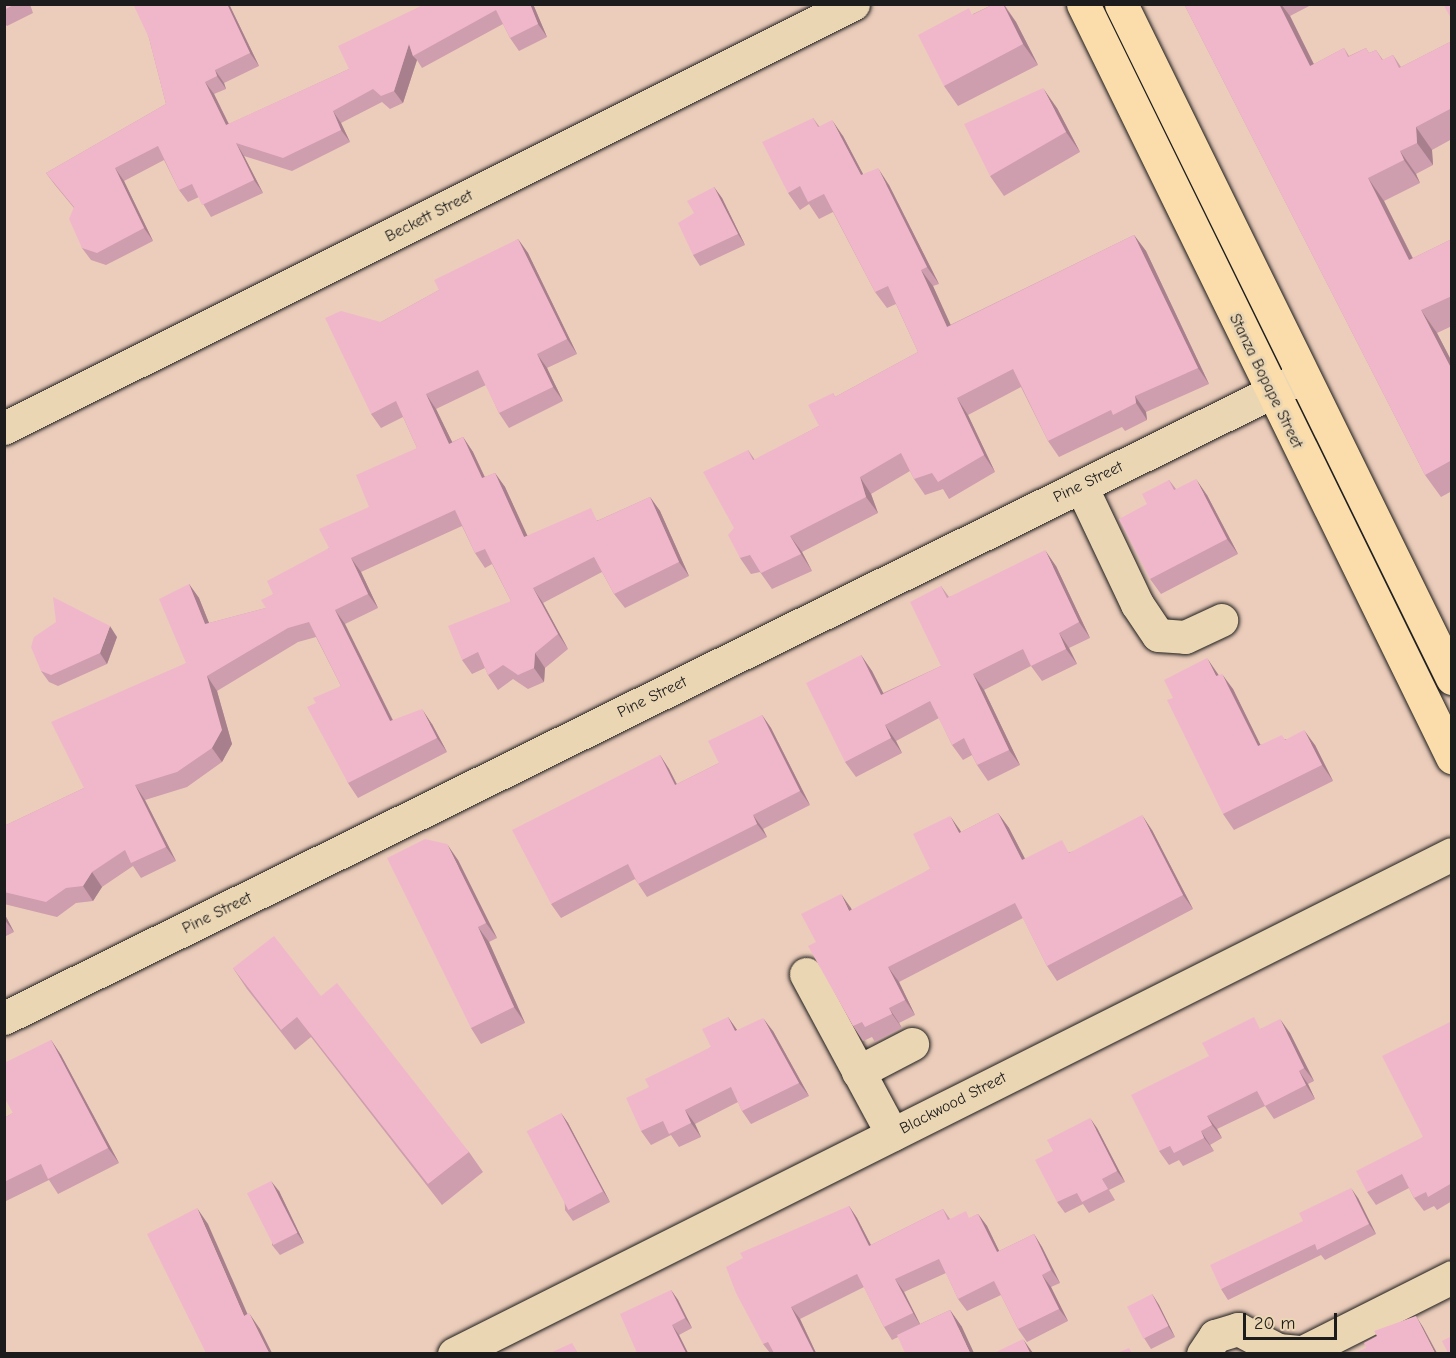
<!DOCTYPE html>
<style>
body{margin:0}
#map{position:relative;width:1456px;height:1358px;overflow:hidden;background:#eccdbb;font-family:"Comic Neue",sans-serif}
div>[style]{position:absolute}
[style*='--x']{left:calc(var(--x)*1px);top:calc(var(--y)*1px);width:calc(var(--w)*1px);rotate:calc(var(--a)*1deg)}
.roads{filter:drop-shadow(0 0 2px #1c1c1c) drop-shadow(0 0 2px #1c1c1c)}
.minor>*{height:33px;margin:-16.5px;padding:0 16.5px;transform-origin:16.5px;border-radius:16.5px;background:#ebd6b4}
.major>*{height:33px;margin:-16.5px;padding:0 16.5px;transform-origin:16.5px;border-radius:16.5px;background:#fbddab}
.wall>*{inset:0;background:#ce9dae}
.shaded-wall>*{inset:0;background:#a8808d}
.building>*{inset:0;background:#f0b7ca;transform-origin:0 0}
span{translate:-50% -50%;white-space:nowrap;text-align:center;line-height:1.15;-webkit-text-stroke:6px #ebd6b4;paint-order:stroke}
.street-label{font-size:16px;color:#1c1c1c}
.frame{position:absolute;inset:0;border:6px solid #1c1c1c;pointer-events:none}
.scale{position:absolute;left:1243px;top:1313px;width:94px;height:27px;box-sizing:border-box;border:3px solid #1c1c1c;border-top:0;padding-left:8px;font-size:18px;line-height:21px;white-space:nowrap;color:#1c1c1c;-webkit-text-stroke:4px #ebd6b4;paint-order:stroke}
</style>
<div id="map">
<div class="roads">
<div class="minor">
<div style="--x:4;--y:428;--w:949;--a:-26.54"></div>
<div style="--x:1081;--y:486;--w:131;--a:64.6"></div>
<div style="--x:1137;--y:604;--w:37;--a:56"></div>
<div style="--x:1158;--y:635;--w:27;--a:4"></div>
<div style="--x:1185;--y:637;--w:40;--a:-25"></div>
<div style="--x:806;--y:974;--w:182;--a:61.7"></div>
<div style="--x:4;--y:1018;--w:1445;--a:-26.28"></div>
<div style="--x:858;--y:1072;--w:61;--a:-27.4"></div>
<div style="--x:454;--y:1354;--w:1116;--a:-26.61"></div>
<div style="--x:1203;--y:1354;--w:22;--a:-56"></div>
<div style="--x:1215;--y:1336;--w:24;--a:-17"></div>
<div style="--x:1238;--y:1329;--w:45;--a:27.7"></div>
<div style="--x:1278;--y:1350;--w:24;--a:5"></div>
<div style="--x:1299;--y:1354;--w:171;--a:-26.7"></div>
</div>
<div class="major">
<div style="--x:1083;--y:4;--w:839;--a:63.89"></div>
<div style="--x:1121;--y:4;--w:751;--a:63.84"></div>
</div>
</div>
<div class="wall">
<div style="clip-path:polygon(4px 4px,30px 4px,33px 13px,7px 26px,4px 23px)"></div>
<div style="clip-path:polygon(137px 4px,229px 4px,259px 66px,224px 83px,226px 89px,214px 94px,229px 124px,349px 69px,425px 4px,533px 4px,547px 37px,519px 51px,510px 38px,503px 24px,422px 68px,417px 60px,403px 103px,390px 109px,382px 102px,341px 123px,350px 142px,292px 171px,244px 156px,263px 193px,211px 217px,199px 197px,188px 202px,179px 190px,164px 160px,124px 181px,153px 241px,106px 265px,91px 260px,82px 248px,74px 208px,55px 185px,46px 173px,166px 104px,149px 38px)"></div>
<div style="clip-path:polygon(994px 4px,1004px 4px,1016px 22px,1038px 65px,958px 106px,944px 86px,973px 14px)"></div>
<div style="clip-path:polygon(1184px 4px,1313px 4px,1290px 16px,1314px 64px,1344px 48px,1349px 56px,1366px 48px,1369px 53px,1376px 50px,1383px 60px,1393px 55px,1401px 67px,1452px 41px,1452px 139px,1432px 150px,1433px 165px,1416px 174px,1420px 183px,1384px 201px,1413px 258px,1452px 239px,1452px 326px,1437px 333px,1452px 362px,1452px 491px,1441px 497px,1425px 475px)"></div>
<div style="clip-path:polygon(1057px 108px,1080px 152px,1004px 196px,990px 176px)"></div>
<div style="clip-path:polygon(813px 118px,819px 126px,843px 136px,863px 174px,889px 185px,939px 284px,933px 286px,950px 325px,1134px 235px,1146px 251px,1209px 384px,1146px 412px,1147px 420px,1125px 431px,1122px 427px,1059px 457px,1048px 441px,1021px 387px,968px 415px,995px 472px,949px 499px,943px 489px,925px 495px,914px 479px,910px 471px,871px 494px,878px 513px,802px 552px,812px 571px,772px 589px,760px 572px,751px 574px,740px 558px,734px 528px,748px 450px,755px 460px,819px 426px,833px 393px,835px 397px,918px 352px,896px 304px,887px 308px,875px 292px,833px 212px,819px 219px,809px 204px,800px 210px,788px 193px)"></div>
<div style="clip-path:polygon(714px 187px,722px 198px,745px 245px,700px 266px,693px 255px,694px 213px)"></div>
<div style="clip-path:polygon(518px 239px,528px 253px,577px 354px,547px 368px,563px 401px,509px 428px,499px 413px,486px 385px,436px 409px,452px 442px,463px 437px,473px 452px,485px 477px,495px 473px,505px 487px,527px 536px,599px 520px,650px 497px,660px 511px,689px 576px,625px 608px,614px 594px,602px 572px,543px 603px,568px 649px,545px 668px,544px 682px,528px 689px,513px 679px,498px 690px,488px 675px,485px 668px,472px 674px,462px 660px,511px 601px,492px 564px,485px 568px,475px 553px,462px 526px,361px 572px,378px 608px,345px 624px,393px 720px,432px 724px,447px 752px,358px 798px,348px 783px,316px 703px,341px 686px,316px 637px,298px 642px,217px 691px,232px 744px,222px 762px,187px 787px,145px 800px,176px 861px,141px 878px,133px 866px,102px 887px,93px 901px,76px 903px,57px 917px,4px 904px,4px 826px,84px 788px,186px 663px,189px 584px,199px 598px,209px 623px,266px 608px,273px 594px,329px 548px,369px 507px,417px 448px,403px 417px,381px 428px,371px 414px,381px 322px,439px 290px)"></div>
<div style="clip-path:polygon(1169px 480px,1176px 489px,1207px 495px,1238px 554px,1161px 594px,1150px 579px,1147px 504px)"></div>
<div style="clip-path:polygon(1056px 566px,1090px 638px,1069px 648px,1077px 664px,1042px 681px,1031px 666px,984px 690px,1020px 765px,988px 781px,977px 765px,972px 755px,963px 760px,952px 745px,939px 718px,896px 741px,902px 753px,856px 777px,845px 762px,861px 655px,872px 671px,883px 693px,941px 666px,941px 586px,949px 597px)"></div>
<div style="clip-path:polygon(117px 637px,107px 664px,58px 686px,49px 682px,41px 671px)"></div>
<div style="clip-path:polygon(1219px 675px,1233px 689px,1260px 745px,1285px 739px,1315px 745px,1333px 781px,1234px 830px,1223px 814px)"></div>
<div style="clip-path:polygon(762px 715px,771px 728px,810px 805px,763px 829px,767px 837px,647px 897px,635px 879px,561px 918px,551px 904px,660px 755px,669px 769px,677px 784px,719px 763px)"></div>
<div style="clip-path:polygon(998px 813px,1009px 828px,1025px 859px,1071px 852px,1152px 830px,1193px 909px,1057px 981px,1047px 966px,1023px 918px,899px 982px,915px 1015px,899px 1023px,902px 1028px,875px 1042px,872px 1037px,863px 1041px,853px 1026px,816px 942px,930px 869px,961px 832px)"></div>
<div style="clip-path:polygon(458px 860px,497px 938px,489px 942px,525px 1023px,481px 1044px,471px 1028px)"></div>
<div style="clip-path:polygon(4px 913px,14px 932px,4px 937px)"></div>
<div style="clip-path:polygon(233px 968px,321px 996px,469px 1152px,483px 1172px,442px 1205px,311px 1037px,295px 1050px,247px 989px)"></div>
<div style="clip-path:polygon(728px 1017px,737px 1030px,773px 1031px,809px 1096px,751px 1124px,742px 1111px,738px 1102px,695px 1124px,701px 1137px,679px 1147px,671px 1135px,651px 1145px,641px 1131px,649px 1087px,711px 1047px)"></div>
<div style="clip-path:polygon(1452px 1021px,1452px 1201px,1437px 1210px,1434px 1206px,1424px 1211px,1414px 1198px,1409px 1188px,1376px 1205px,1367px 1192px,1423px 1137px)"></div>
<div style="clip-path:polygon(1262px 1028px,1290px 1033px,1314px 1081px,1308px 1084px,1315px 1099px,1274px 1119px,1265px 1106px,1217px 1129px,1222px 1138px,1210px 1145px,1214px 1151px,1183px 1166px,1179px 1160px,1169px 1165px,1159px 1151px)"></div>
<div style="clip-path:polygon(51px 1040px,61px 1055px,119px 1163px,58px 1194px,49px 1180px,4px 1202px,4px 1118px,13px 1113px)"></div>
<div style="clip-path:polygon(561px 1113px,568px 1123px,610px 1202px,573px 1221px,565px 1210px)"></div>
<div style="clip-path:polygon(1097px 1128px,1125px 1182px,1109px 1190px,1115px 1200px,1089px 1213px,1083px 1204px,1065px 1213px,1057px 1202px)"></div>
<div style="clip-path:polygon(279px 1191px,304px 1243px,280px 1255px,272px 1245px)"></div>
<div style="clip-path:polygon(1358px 1198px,1376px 1234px,1325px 1260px,1321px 1255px,1228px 1300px,1221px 1289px)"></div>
<div style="clip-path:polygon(849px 1206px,857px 1218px,871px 1245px,943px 1209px,950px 1219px,970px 1218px,978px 1214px,987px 1226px,999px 1251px,1034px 1234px,1042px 1247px,1060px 1283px,1051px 1287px,1068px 1321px,1027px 1342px,1018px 1329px,1001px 1295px,967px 1311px,958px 1299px,946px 1273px,904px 1292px,920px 1324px,950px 1310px,962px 1327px,898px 1337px,892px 1340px,884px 1327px,864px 1287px,800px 1319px,816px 1353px,770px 1353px,763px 1344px)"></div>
<div style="clip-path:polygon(671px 1290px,678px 1300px,692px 1328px,679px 1335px,688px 1353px,637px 1353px)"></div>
<div style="clip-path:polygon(1152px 1294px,1159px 1305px,1175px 1337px,1151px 1349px,1144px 1338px)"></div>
</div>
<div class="shaded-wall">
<div style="clip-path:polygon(227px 4px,229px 4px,259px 66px,250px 53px)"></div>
<div style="clip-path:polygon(530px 4px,533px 4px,547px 37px,538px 24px)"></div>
<div style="clip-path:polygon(1003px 4px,1016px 22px,1038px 65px,1023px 44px)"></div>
<div style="clip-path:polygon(1279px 4px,1281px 4px,1290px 16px,1326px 89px,1310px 66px)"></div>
<div style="clip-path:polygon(409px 44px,413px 56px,417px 60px,403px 103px,394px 91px)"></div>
<div style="clip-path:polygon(215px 70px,224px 83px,226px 89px,217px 76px)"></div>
<div style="clip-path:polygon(205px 82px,214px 94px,235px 137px,226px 125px)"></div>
<div style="clip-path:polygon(1043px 88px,1057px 108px,1080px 152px,1066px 132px)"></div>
<div style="clip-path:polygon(333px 111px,341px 123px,350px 142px,341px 130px)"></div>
<div style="clip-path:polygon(832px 120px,843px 136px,872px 191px,861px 175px)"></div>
<div style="clip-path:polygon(1416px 127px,1432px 150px,1433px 165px,1417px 143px)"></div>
<div style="clip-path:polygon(236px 143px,244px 156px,263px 193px,254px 180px)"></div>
<div style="clip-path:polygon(1400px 151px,1416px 174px,1420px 183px,1404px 160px)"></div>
<div style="clip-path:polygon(115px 168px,124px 181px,153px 241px,144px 228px)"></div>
<div style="clip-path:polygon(878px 168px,889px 185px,939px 284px,927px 267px)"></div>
<div style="clip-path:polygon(1368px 178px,1384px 201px,1425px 283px,1409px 260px)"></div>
<div style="clip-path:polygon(714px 187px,722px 198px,745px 245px,738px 234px)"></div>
<div style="clip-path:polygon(1134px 235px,1146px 251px,1209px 384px,1198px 368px)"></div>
<div style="clip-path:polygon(518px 239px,528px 253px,577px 354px,567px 339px)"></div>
<div style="clip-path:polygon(921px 270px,933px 286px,959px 343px,947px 327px)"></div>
<div style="clip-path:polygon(1421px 310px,1437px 333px,1452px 362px,1452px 370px)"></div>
<div style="clip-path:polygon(537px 354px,547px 368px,563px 401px,553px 387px)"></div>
<div style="clip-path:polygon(426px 394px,436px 409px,460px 458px,449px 444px)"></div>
<div style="clip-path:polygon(1135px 396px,1146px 412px,1147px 420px,1136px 403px)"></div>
<div style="clip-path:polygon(957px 398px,968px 415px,995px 472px,984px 455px)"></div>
<div style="clip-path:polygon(463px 437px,473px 452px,492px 493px,482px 478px)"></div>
<div style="clip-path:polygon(495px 473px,505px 487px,535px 552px,524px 537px)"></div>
<div style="clip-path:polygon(860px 477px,871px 494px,878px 513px,866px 497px)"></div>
<div style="clip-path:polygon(1196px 479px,1207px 495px,1238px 554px,1227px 539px)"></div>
<div style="clip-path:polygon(650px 497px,660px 511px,689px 576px,679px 562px)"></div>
<div style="clip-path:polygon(790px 536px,802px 552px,812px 571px,801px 554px)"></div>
<div style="clip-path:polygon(1045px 550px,1056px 566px,1090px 638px,1079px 622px)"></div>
<div style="clip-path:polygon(351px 558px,361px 572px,378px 608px,368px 594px)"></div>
<div style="clip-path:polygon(189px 584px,199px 598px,215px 638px,205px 624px)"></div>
<div style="clip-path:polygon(533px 588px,543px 603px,568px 649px,558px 634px)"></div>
<div style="clip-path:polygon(335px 610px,345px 624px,400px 735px,390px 721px)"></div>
<div style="clip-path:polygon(110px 626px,117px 637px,107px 664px,100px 653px)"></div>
<div style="clip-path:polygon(1059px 633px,1069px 648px,1077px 664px,1066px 649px)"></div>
<div style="clip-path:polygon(535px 653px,545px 668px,544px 682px,534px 668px)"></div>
<div style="clip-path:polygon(861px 655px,872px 671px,892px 710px,881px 695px)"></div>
<div style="clip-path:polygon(1207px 658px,1218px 674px,1227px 692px,1216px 676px)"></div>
<div style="clip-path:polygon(973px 674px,984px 690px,1020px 765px,1009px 750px)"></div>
<div style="clip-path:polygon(1222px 674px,1233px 689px,1269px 762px,1258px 746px)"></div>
<div style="clip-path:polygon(207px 676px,217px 691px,232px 744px,222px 762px,212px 748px)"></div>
<div style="clip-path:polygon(422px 709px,432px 724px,447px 752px,437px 738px)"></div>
<div style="clip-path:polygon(762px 715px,771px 728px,810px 805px,800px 791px)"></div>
<div style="clip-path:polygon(885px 725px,896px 741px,902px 753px,891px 738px)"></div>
<div style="clip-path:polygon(1304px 730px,1315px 745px,1333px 781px,1322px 765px)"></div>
<div style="clip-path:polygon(660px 755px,669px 769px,684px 799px,675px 785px)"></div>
<div style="clip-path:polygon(135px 785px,145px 800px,176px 861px,166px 847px)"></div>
<div style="clip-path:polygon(998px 813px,1009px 828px,1033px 874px,1022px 860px)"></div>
<div style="clip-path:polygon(753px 815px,763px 829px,767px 837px,757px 824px)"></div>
<div style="clip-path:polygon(1142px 815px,1152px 830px,1193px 909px,1183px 895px)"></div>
<div style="clip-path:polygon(950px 816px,960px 830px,969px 847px,959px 833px)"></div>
<div style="clip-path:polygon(447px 844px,458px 860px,497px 938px,486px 923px)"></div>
<div style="clip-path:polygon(92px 872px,102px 887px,93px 901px,83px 886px)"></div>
<div style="clip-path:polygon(841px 894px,851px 908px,859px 925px,849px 911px)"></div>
<div style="clip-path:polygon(4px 913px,14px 932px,4px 919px)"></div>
<div style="clip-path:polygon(478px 927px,489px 942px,525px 1023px,514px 1007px)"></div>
<div style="clip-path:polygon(888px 967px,899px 982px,915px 1015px,905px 1000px)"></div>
<div style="clip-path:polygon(889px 1008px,899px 1023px,902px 1028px,892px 1014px)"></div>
<div style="clip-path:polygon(728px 1017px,737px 1030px,735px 1031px)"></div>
<div style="clip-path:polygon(763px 1018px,773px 1031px,809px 1096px,799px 1083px)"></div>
<div style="clip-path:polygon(1280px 1019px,1290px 1033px,1314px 1081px,1304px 1068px)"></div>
<div style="clip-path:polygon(51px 1040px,61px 1055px,119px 1163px,108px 1148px)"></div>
<div style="clip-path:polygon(1299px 1071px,1308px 1084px,1315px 1099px,1306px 1085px)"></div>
<div style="clip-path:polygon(685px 1110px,695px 1124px,701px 1137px,691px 1123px)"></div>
<div style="clip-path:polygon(561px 1113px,568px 1123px,610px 1202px,603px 1191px)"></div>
<div style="clip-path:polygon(1207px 1116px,1217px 1129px,1222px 1138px,1212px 1125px)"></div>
<div style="clip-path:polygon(1090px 1118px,1097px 1128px,1125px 1182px,1117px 1171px)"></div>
<div style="clip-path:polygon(1201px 1131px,1210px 1145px,1214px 1151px,1204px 1138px)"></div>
<div style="clip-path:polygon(271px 1181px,279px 1191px,304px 1243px,297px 1233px)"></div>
<div style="clip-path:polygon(1351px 1188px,1358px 1198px,1376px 1234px,1369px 1224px)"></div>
<div style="clip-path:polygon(849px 1206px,857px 1218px,878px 1259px,869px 1246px)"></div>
<div style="clip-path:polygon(197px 1208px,208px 1224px,255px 1331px,244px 1316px)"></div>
<div style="clip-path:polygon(978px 1214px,987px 1226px,1006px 1265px,997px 1252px)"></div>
<div style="clip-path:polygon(1034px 1234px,1042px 1247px,1060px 1283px,1051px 1270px)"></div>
<div style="clip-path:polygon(1042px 1275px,1051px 1287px,1068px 1321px,1059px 1309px)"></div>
<div style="clip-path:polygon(895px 1279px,904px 1292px,921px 1326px,913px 1313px)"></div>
<div style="clip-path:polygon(671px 1290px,678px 1300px,692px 1328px,685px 1318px)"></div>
<div style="clip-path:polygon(1152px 1294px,1159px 1305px,1175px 1337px,1168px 1326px)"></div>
<div style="clip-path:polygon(791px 1307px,800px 1319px,816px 1353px,814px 1353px)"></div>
<div style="clip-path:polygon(950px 1310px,962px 1327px,974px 1353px,970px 1353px)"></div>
<div style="clip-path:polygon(249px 1313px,260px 1329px,272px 1353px,269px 1353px)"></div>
<div style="clip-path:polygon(1416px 1316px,1423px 1327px,1437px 1353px,1435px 1353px)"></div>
<div style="clip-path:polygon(672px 1325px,679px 1335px,688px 1353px,686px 1353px)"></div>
<div style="clip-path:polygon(1023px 1339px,1033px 1353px,1030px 1353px)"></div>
</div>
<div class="building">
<div style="clip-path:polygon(4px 4px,15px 4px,4px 10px)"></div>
<div style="clip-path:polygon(137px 4px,227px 4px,250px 53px,215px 70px,217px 76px,205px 82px,226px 125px,349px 69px,338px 46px,425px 4px,530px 4px,538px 24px,510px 38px,496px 10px,413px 56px,409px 44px,394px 91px,381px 96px,373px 89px,333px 111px,341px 130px,283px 158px,236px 143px,254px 180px,202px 205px,192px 184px,179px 190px,158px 146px,115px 168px,144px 228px,97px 253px,82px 248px,69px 219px,74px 207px,46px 173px,166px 104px,149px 38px,134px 6px)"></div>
<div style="clip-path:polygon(994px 4px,1003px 4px,1023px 44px,944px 86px,918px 35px,969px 8px,972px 15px)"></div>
<div style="clip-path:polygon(1184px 4px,1279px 4px,1310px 66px,1344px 48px,1348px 57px,1366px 48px,1369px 53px,1376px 50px,1382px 60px,1393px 55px,1399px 68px,1452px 41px,1452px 108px,1416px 127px,1417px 143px,1400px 151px,1404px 160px,1368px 178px,1409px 260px,1452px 239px,1452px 296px,1421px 310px,1452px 370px,1452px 460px,1425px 475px)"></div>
<div style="clip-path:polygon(1443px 4px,1452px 4px,1452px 20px)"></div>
<div style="clip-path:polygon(1043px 88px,1066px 132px,990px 176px,964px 124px)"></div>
<div style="clip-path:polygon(813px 118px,818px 127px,832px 120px,861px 175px,878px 168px,927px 267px,921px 270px,947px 327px,1134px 235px,1198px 368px,1135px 396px,1136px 403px,1113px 415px,1111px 410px,1048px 441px,1013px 369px,957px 398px,984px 455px,938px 482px,932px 473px,914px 479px,901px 453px,860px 477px,866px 497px,790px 536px,801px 554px,761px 573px,750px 555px,740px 558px,728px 535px,734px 528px,703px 472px,748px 450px,753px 460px,819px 426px,808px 405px,833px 393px,835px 397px,918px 352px,888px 286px,875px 292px,824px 194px,808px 202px,800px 186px,788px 193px,762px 142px)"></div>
<div style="clip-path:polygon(714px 187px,738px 234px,693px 255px,678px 223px,694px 213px,687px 201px)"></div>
<div style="clip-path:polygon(518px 239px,567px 339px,537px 354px,553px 387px,499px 413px,478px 370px,426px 394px,449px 444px,463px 437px,482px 478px,495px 473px,524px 537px,591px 508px,597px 521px,650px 497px,679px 562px,614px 594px,594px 557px,533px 588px,558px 634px,535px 653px,534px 668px,518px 675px,503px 665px,488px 675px,478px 652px,462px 660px,448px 626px,511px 601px,485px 549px,475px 553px,455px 510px,351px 558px,368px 594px,335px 610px,390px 721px,422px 709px,437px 738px,348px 783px,307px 707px,316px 703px,313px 698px,341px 686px,309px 622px,288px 628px,207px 676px,222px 730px,212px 748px,177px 772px,135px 785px,166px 847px,131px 863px,125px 850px,92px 872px,83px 886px,66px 888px,46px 902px,4px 892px,4px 826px,84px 788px,51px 722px,186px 663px,159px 599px,189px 584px,205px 624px,266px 608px,261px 600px,273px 594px,267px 581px,329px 548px,319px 529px,369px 507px,356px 475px,417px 448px,396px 401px,371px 414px,325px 318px,341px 311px,381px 322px,439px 290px,434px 280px)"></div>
<div style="clip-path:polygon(1196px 479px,1227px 539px,1150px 579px,1119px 519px,1147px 504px,1142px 494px,1169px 480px,1174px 490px)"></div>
<div style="clip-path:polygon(1045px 550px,1079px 622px,1059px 633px,1066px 649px,1031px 666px,1023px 649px,973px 674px,1009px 750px,977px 765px,964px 738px,952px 745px,930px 701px,885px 725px,891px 738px,845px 762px,806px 683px,861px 655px,881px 695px,941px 666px,910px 602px,941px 586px,947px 598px)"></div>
<div style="clip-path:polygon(53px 597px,110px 626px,100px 653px,51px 675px,41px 671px,31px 647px,34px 637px,56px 622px)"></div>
<div style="clip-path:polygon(1207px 658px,1216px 676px,1222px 674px,1258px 746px,1282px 735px,1285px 740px,1304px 730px,1322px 765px,1223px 814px,1167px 700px,1173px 698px,1164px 680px)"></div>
<div style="clip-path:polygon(762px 715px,800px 791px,753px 815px,757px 824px,638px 884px,628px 864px,551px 904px,512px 830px,660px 755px,675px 785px,719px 763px,708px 741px)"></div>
<div style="clip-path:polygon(998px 813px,1022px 860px,1062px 840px,1069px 853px,1142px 815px,1183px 895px,1047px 966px,1015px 903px,888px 967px,905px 1000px,889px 1008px,892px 1014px,865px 1027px,862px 1022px,853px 1026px,808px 946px,816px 942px,801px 914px,841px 894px,849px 911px,930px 869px,913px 834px,950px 816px,959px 833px)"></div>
<div style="clip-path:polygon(425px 839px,447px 844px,486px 923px,478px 927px,514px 1007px,471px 1028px,387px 858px)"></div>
<div style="clip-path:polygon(274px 936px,321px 996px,337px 983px,469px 1152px,428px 1184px,297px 1017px,281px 1030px,233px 968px)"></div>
<div style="clip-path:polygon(728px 1017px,735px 1031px,763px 1018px,799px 1083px,742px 1111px,731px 1087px,685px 1110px,691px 1123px,669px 1134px,663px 1121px,641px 1131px,626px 1098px,649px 1087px,645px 1079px,711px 1047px,702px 1029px)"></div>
<div style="clip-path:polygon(1254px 1017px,1260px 1029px,1280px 1019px,1304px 1068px,1299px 1071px,1306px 1085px,1265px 1106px,1257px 1091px,1207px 1116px,1212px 1125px,1201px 1131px,1204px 1138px,1174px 1153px,1170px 1146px,1159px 1151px,1131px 1095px,1209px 1056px,1202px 1043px)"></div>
<div style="clip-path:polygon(1452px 1021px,1452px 1183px,1428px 1197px,1426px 1192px,1414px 1198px,1402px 1174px,1367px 1192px,1356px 1171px,1423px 1137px,1382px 1056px)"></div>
<div style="clip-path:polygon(51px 1040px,108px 1148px,48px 1179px,41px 1164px,4px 1182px,4px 1118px,13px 1113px,4px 1097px,4px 1063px)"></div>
<div style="left:561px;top:1113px;width:89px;height:39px;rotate:62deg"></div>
<div style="clip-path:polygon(1090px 1118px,1117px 1171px,1102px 1179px,1108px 1189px,1082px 1202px,1077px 1193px,1057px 1202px,1035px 1160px,1053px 1151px,1047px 1140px)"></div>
<div style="left:271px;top:1181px;width:58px;height:27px;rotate:63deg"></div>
<div style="clip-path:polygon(1351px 1188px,1369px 1224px,1317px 1250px,1315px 1244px,1221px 1289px,1210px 1265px,1303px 1221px,1299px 1213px)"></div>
<div style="clip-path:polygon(849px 1206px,869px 1246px,943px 1209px,948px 1220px,966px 1211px,969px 1218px,978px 1214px,997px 1252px,1034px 1234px,1051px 1270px,1042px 1275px,1059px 1309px,1018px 1329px,994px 1281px,958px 1299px,939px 1259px,895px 1279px,913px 1313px,884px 1327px,857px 1274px,791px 1307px,814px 1353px,774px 1353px,768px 1342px,763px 1344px,736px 1293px,726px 1267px,743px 1258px,740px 1253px)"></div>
<div style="clip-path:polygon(197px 1208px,244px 1316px,249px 1313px,269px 1353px,206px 1353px,147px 1234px)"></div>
<div style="clip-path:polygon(671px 1290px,685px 1318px,672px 1325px,686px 1353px,637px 1353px,620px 1314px)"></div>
<div style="left:1152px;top:1294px;width:36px;height:28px;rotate:63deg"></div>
<div style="clip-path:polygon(950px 1310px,970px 1353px,905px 1353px,897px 1335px)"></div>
<div style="clip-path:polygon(1416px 1316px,1434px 1352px,1431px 1353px,1355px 1353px,1366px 1348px,1364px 1343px,1377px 1336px,1374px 1331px)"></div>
<div style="clip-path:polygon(1452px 1336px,1452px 1353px,1448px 1353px,1442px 1341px)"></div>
<div style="clip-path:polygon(1023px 1339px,1030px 1353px,994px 1353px)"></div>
<div style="clip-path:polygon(572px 1343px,578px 1353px,550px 1353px)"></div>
<div style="clip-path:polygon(1129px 1348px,1132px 1353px,1117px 1353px)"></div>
</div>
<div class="street-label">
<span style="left:429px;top:216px;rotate:-27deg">Beckett Street</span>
<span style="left:1266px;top:381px;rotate:64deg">Stanza Bopape Street</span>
<span style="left:1088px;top:482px;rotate:-26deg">Pine Street</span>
<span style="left:652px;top:697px;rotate:-26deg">Pine Street</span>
<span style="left:217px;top:913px;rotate:-26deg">Pine Street</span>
<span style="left:953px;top:1103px;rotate:-27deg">Blackwood Street</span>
</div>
<div class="frame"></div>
<div class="scale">20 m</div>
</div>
